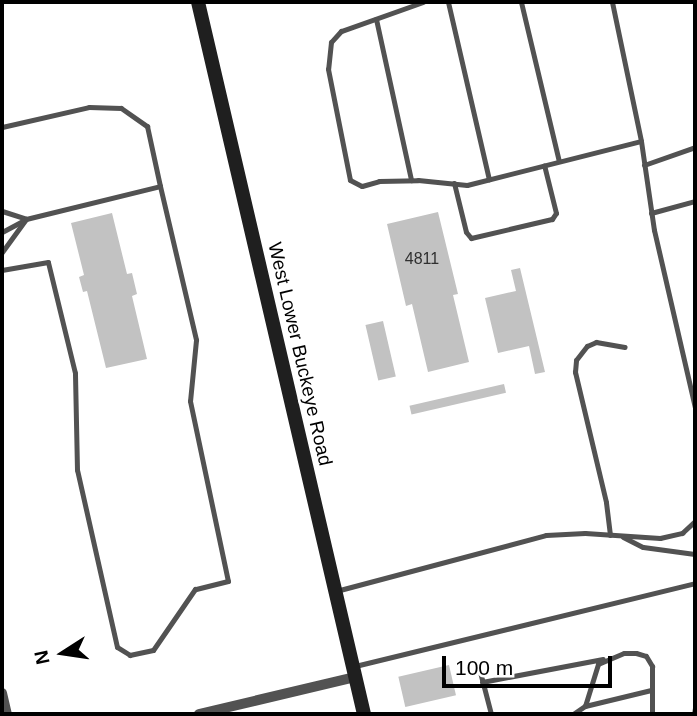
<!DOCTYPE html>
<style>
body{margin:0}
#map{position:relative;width:697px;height:716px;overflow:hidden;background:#fff;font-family:Helvetica,sans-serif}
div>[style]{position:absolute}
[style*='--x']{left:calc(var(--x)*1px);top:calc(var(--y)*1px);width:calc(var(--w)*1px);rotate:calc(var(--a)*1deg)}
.building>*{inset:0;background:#c2c2c2;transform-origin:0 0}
.lane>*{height:5px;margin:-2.5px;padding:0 2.5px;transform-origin:2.5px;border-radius:2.5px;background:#525252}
.street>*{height:10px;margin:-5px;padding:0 5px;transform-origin:5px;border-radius:5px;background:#525252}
.secondary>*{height:14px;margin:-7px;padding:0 7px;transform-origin:7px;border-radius:7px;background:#1f1f1f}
span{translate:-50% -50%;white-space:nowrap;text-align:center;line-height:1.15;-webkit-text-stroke:5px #fff;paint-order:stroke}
.number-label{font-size:16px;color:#303030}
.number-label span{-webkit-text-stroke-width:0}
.street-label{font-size:19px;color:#000}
.frame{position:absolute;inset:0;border:4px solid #000;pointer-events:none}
.north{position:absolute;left:28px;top:618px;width:70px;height:70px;-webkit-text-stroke:5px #fff;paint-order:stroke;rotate:258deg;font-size:19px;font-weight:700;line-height:28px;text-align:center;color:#000}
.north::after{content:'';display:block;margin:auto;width:24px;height:32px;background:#000;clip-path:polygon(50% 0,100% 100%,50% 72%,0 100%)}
.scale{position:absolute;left:442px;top:656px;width:170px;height:32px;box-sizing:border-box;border:4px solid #000;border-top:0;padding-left:9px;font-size:21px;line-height:24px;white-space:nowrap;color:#000;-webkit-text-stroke:5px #fff;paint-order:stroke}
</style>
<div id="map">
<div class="building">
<div style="clip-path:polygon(438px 212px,458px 294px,453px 295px,469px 362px,428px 372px,412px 304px,406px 306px,387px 224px)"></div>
<div style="clip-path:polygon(112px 213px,127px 274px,132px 273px,137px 294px,132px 296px,147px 359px,106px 368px,87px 291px,83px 292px,79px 277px,84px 275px,71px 223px)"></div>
<div style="clip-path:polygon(520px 268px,545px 372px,535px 374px,529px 346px,498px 353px,485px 298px,516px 291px,511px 270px)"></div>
<div style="left:383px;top:321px;width:57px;height:18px;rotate:77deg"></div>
<div style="left:504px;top:384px;width:9px;height:97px;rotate:77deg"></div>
<div style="left:449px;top:665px;width:31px;height:52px;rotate:77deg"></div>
</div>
<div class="lane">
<div style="--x:423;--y:2;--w:87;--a:160.5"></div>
<div style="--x:341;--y:31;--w:15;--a:132"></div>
<div style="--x:331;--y:42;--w:27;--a:96"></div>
<div style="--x:328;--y:69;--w:113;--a:78.8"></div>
<div style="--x:350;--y:180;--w:13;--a:27"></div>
<div style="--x:362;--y:186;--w:18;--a:-16"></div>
<div style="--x:379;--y:181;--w:39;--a:-1"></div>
<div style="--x:418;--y:180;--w:49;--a:5.8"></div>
<div style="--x:467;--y:185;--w:179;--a:-14.2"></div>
<div style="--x:448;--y:2;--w:182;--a:77"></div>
<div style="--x:521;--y:2;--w:163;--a:76.6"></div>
<div style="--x:612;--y:2;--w:142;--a:78.2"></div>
<div style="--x:641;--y:141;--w:90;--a:81.7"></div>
<div style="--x:654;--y:230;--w:182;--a:77"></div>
<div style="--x:376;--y:19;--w:165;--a:77.7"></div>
<div style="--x:2;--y:127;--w:89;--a:-12.9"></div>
<div style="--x:89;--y:107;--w:32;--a:2"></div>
<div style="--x:121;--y:108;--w:32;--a:35"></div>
<div style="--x:147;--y:126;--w:61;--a:77.8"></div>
<div style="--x:644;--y:165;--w:54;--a:-19.4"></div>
<div style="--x:454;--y:183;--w:50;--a:76.2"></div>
<div style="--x:466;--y:232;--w:8;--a:50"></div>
<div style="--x:471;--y:238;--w:83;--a:-13.2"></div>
<div style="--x:552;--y:219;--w:7;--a:-56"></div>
<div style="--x:556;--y:213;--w:49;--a:-104"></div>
<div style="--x:2;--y:211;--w:25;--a:18"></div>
<div style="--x:26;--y:219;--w:41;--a:126"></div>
<div style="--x:651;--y:213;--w:46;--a:-15.3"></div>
<div style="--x:2;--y:232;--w:27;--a:-28"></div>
<div style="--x:26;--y:219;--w:138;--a:-13.8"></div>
<div style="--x:160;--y:186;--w:158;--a:76.8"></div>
<div style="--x:196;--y:340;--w:61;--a:95.6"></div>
<div style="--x:190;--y:401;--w:184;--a:78.1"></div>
<div style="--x:228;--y:581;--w:34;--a:166"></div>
<div style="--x:195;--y:589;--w:74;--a:124.5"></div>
<div style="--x:153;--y:650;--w:24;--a:168"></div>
<div style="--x:130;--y:655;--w:15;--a:-148"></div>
<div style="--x:117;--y:647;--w:181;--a:-102.7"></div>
<div style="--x:77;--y:470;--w:97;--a:-91.2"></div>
<div style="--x:75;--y:373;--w:114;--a:-103.7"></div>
<div style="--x:48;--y:262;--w:47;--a:170.1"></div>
<div style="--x:610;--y:535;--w:33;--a:-97"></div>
<div style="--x:606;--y:502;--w:134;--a:-103.4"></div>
<div style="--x:575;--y:372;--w:12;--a:-85"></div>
<div style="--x:576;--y:360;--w:18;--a:-52"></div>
<div style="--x:587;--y:346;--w:10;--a:-24"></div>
<div style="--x:596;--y:342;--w:29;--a:10"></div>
<div style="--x:623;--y:537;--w:22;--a:27"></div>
<div style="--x:643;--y:547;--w:52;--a:7.7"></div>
<div style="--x:336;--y:591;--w:217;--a:-14.9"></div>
<div style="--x:546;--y:535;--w:39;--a:-3"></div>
<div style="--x:585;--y:533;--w:75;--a:3.8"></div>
<div style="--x:660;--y:538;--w:23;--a:-13"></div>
<div style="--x:682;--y:533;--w:18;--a:-43"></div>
<div style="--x:355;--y:666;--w:350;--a:-13.7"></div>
<div style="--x:479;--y:668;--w:48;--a:75.4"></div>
<div style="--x:482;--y:682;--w:123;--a:-10.8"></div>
<div style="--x:585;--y:706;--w:68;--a:-13.6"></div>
<div style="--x:573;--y:714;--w:14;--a:-34"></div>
<div style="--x:585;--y:706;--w:44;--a:-72.8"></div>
<div style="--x:598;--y:664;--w:28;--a:-23"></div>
<div style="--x:624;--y:653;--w:12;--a:0"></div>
<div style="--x:636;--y:653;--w:10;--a:17"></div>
<div style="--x:646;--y:656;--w:12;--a:59"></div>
<div style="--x:652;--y:666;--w:48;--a:90"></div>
<div style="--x:694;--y:714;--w:6;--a:-81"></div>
</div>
<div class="street">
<div style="--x:2;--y:693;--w:22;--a:77"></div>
<div style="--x:199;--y:714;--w:160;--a:-13.3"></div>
</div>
<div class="secondary">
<div style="--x:198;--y:2;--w:731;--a:76.88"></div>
</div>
<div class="number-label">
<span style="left:422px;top:259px">4811</span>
</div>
<div class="street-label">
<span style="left:300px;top:354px;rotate:77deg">West Lower Buckeye Road</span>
</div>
<div class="frame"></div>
<div class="north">N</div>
<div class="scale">100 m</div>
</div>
